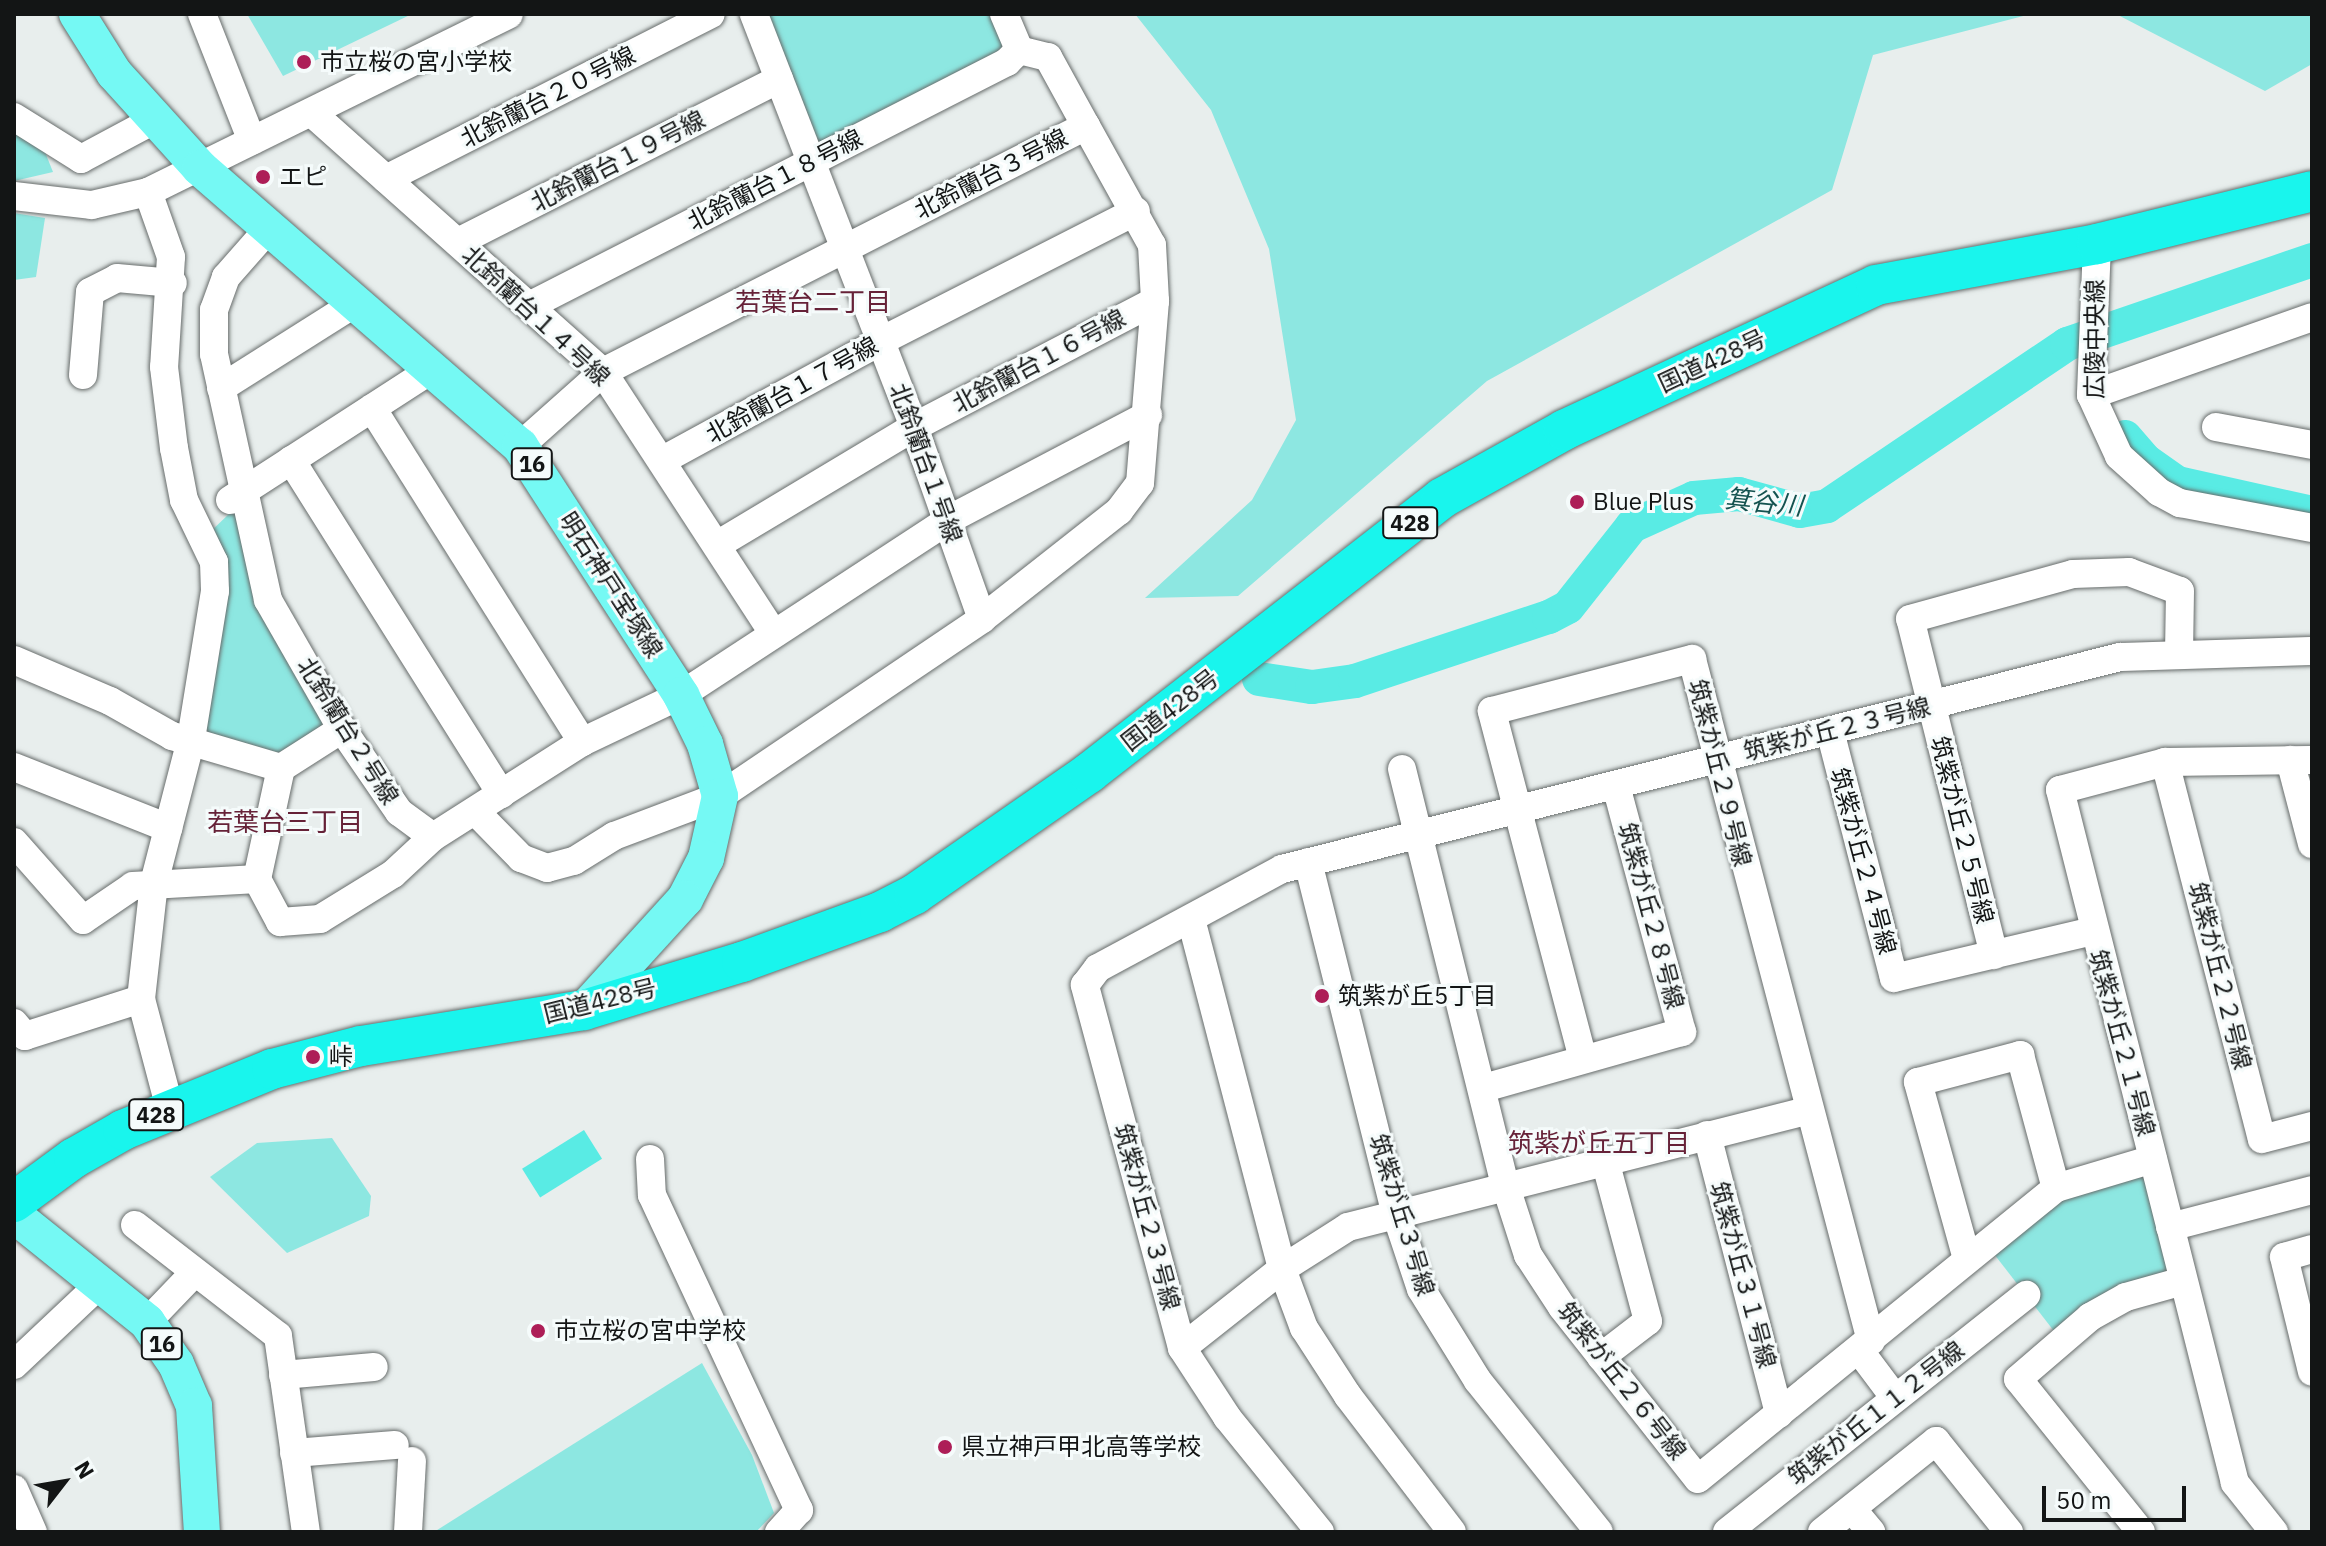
<!DOCTYPE html>
<meta charset="utf-8">
<style>
body{margin:0}
#map{position:relative;width:2326px;height:1546px;overflow:hidden;background:#e8eeed;font-family:"IBM Plex Sans","Noto Sans JP",sans-serif}
div>[style]{position:absolute}
[style*='--x']{left:calc(var(--x)*1px);top:calc(var(--y)*1px);width:calc(var(--w)*1px);rotate:calc(var(--a)*1deg)}
.green>*{inset:0;background:#8de7e1}
.water>*{inset:0;background:#59ebe4;transform-origin:0 0}
.river>*{height:34px;margin:-17px;padding:0 17px;transform-origin:17px;border-radius:17px;background:#59ebe4}
.roads{filter:drop-shadow(0 0 2px #676c6b) drop-shadow(0 0 2px #676c6b)}
.minor>*{height:28px;margin:-14px;padding:0 14px;transform-origin:14px;border-radius:14px;background:#fff}
.major>*{height:36px;margin:-18px;padding:0 18px;transform-origin:18px;border-radius:18px;background:#75f9f4}
.highway>*{height:40px;margin:-20px;padding:0 20px;transform-origin:20px;border-radius:20px;background:#19f5ed}
.dots>*{width:22px;height:22px;translate:-50% -50%;box-sizing:border-box;border:4px solid #f5fbfb;border-radius:50%}
span{translate:-50% -50%;white-space:nowrap;text-align:center;line-height:1.15;-webkit-text-stroke:6px #f5fbfb;paint-order:stroke}
.shield-label span{padding:2px 6px;background:#f5fbfb;border:2px solid;border-radius:6px;-webkit-text-stroke-width:0}
.shield-label{font-size:22px;color:#131515;font-weight:700}
.poi-label{font-size:24px;color:#131515}
.left{translate:0 -50%;text-align:left}
.street-label{font-size:24px;color:#131515}
.neighbourhood-label{font-size:26px;color:#662238}
.water-label{font-size:26px;color:#145350;font-style:italic}
.frame{position:absolute;inset:0;border:16px solid #131515;pointer-events:none}
.north{position:absolute;left:24px;top:1442px;width:80px;height:80px;-webkit-text-stroke:6px #f5fbfb;paint-order:stroke;rotate:59deg;font-size:22px;font-weight:700;line-height:32px;text-align:center;color:#131515}
.north::after{content:'';display:block;margin:auto;width:28px;height:36px;background:#131515;clip-path:polygon(50% 0,100% 100%,50% 72%,0 100%)}
.scale{position:absolute;left:2042px;top:1486px;width:144px;height:36px;box-sizing:border-box;border:4px solid #131515;border-top:0;padding-left:10px;font-size:24px;line-height:28px;white-space:nowrap;color:#131515;-webkit-text-stroke:6px #f5fbfb;paint-order:stroke}
</style>
<div id="map">
<div class="green">
<div style="clip-path:polygon(247px 14px,412px 14px,283px 76px)"></div>
<div style="clip-path:polygon(768px 14px,992px 14px,1005px 48px,828px 144px,817px 141px)"></div>
<div style="clip-path:polygon(1135px 14px,2031px 14px,1873px 55px,1832px 190px,1487px 381px,1238px 596px,1145px 598px,1252px 500px,1296px 420px,1269px 249px,1211px 110px)"></div>
<div style="clip-path:polygon(2116px 14px,2312px 14px,2312px 64px,2265px 91px)"></div>
<div style="clip-path:polygon(14px 132px,45px 152px,53px 172px,14px 181px)"></div>
<div style="clip-path:polygon(14px 213px,45px 218px,36px 277px,14px 280px)"></div>
<div style="clip-path:polygon(231px 512px,238px 512px,326px 718px,323px 728px,278px 753px,211px 737px,200px 726px,208px 534px)"></div>
<div style="clip-path:polygon(332px 1138px,371px 1196px,369px 1216px,287px 1253px,210px 1177px,257px 1143px)"></div>
<div style="clip-path:polygon(2148px 1176px,2171px 1266px,2165px 1276px,2057px 1335px,1994px 1254px,2077px 1189px)"></div>
<div style="clip-path:polygon(702px 1363px,752px 1455px,774px 1513px,756px 1532px,434px 1532px)"></div>
</div>
<div class="water">
<div style="left:584px;top:1130px;width:34px;height:73px;rotate:58deg"></div>
</div>
<div class="river">
<div style="--x:2125;--y:437;--w:32;--a:49"></div>
<div style="--x:2146;--y:461;--w:39;--a:35"></div>
<div style="--x:2178;--y:483;--w:137;--a:12.6"></div>
<div style="--x:1259;--y:679;--w:54;--a:8.6"></div>
<div style="--x:1312;--y:687;--w:43;--a:-7.9"></div>
<div style="--x:1355;--y:681;--w:204;--a:-18.3"></div>
<div style="--x:1549;--y:617;--w:21;--a:-28"></div>
<div style="--x:1568;--y:607;--w:103;--a:-51.7"></div>
<div style="--x:1632;--y:526;--w:68;--a:-24.3"></div>
<div style="--x:1694;--y:498;--w:45;--a:-5.1"></div>
<div style="--x:1739;--y:494;--w:63;--a:15.6"></div>
<div style="--x:1800;--y:511;--w:27;--a:-10"></div>
<div style="--x:1827;--y:506;--w:290;--a:-34"></div>
<div style="--x:2067;--y:344;--w:259;--a:-18.9"></div>
</div>
<div class="roads">
<div class="minor">
<div style="--x:202;--y:14;--w:136;--a:68.5"></div>
<div style="--x:1004;--y:14;--w:39;--a:67"></div>
<div style="--x:1019;--y:50;--w:30;--a:14"></div>
<div style="--x:1048;--y:57;--w:79;--a:61.2"></div>
<div style="--x:312;--y:113;--w:390;--a:41.7"></div>
<div style="--x:603;--y:372;--w:311;--a:56.9"></div>
<div style="--x:14;--y:117;--w:79;--a:32.1"></div>
<div style="--x:81;--y:159;--w:83;--a:-28.1"></div>
<div style="--x:386;--y:179;--w:364;--a:-26.9"></div>
<div style="--x:148;--y:192;--w:69;--a:70.5"></div>
<div style="--x:171;--y:257;--w:110;--a:93.6"></div>
<div style="--x:164;--y:367;--w:82;--a:83"></div>
<div style="--x:174;--y:448;--w:53;--a:79.1"></div>
<div style="--x:184;--y:500;--w:69;--a:64.2"></div>
<div style="--x:214;--y:562;--w:29;--a:88"></div>
<div style="--x:215;--y:591;--w:151;--a:99.2"></div>
<div style="--x:191;--y:740;--w:148;--a:104.5"></div>
<div style="--x:154;--y:883;--w:117;--a:96.4"></div>
<div style="--x:141;--y:999;--w:114;--a:75.2"></div>
<div style="--x:14;--y:196;--w:79;--a:6.6"></div>
<div style="--x:92;--y:205;--w:57;--a:-13.1"></div>
<div style="--x:148;--y:192;--w:402;--a:-26.2"></div>
<div style="--x:270;--y:227;--w:67;--a:131.3"></div>
<div style="--x:226;--y:277;--w:35;--a:110"></div>
<div style="--x:214;--y:310;--w:44;--a:90"></div>
<div style="--x:214;--y:354;--w:252;--a:77.6"></div>
<div style="--x:268;--y:600;--w:149;--a:60.2"></div>
<div style="--x:342;--y:729;--w:101;--a:55.5"></div>
<div style="--x:399;--y:812;--w:42;--a:36.3"></div>
<div style="--x:433;--y:837;--w:177;--a:-32.5"></div>
<div style="--x:582;--y:742;--w:110;--a:-25.4"></div>
<div style="--x:681;--y:695;--w:319;--a:-33.2"></div>
<div style="--x:948;--y:520;--w:226;--a:-27.7"></div>
<div style="--x:458;--y:242;--w:360;--a:-26.9"></div>
<div style="--x:2097;--y:244;--w:151;--a:92.3"></div>
<div style="--x:2091;--y:395;--w:67;--a:65.3"></div>
<div style="--x:2119;--y:456;--w:54;--a:42"></div>
<div style="--x:2159;--y:492;--w:24;--a:28"></div>
<div style="--x:2180;--y:503;--w:134;--a:10.7"></div>
<div style="--x:529;--y:306;--w:537;--a:-27.04"></div>
<div style="--x:1007;--y:62;--w:17;--a:-45"></div>
<div style="--x:83;--y:375;--w:83;--a:-85.2"></div>
<div style="--x:90;--y:292;--w:30;--a:-27"></div>
<div style="--x:117;--y:278;--w:56;--a:5.1"></div>
<div style="--x:221;--y:388;--w:161;--a:-32.3"></div>
<div style="--x:2091;--y:395;--w:234;--a:-19.4"></div>
<div style="--x:372;--y:408;--w:395;--a:57.8"></div>
<div style="--x:2216;--y:427;--w:98;--a:10.6"></div>
<div style="--x:520;--y:446;--w:111;--a:-41.7"></div>
<div style="--x:603;--y:372;--w:542;--a:-26.99"></div>
<div style="--x:1086;--y:126;--w:136;--a:61"></div>
<div style="--x:1152;--y:245;--w:56;--a:86.9"></div>
<div style="--x:1155;--y:301;--w:183;--a:94.7"></div>
<div style="--x:1140;--y:483;--w:35;--a:127"></div>
<div style="--x:1119;--y:511;--w:174;--a:141.8"></div>
<div style="--x:291;--y:460;--w:395;--a:57.8"></div>
<div style="--x:663;--y:460;--w:248;--a:-28.6"></div>
<div style="--x:881;--y:341;--w:286;--a:-27"></div>
<div style="--x:230;--y:500;--w:243;--a:-32.9"></div>
<div style="--x:717;--y:545;--w:230;--a:-30.9"></div>
<div style="--x:914;--y:427;--w:272;--a:-27.6"></div>
<div style="--x:14;--y:660;--w:104;--a:23.1"></div>
<div style="--x:110;--y:701;--w:71;--a:29.4"></div>
<div style="--x:172;--y:736;--w:114;--a:16.4"></div>
<div style="--x:342;--y:729;--w:72;--a:147.4"></div>
<div style="--x:281;--y:768;--w:114;--a:102.2"></div>
<div style="--x:257;--y:879;--w:49;--a:61.9"></div>
<div style="--x:280;--y:922;--w:40;--a:-4.3"></div>
<div style="--x:320;--y:919;--w:86;--a:-31.7"></div>
<div style="--x:393;--y:874;--w:54;--a:-42.8"></div>
<div style="--x:1830;--y:731;--w:255;--a:75.5"></div>
<div style="--x:1894;--y:978;--w:204;--a:-13.3"></div>
<div style="--x:2290;--y:760;--w:87;--a:75.3"></div>
<div style="--x:2165;--y:762;--w:389;--a:75.6"></div>
<div style="--x:2262;--y:1139;--w:52;--a:-14.6"></div>
<div style="--x:14;--y:767;--w:166;--a:21.6"></div>
<div style="--x:1402;--y:769;--w:428;--a:76.1"></div>
<div style="--x:1505;--y:1184;--w:75;--a:72.1"></div>
<div style="--x:1528;--y:1255;--w:62;--a:56.8"></div>
<div style="--x:1562;--y:1307;--w:219;--a:51.7"></div>
<div style="--x:1698;--y:1479;--w:461;--a:-39.1"></div>
<div style="--x:2056;--y:1188;--w:101;--a:-16.6"></div>
<div style="--x:475;--y:811;--w:66;--a:45.6"></div>
<div style="--x:521;--y:858;--w:28;--a:21"></div>
<div style="--x:547;--y:868;--w:28;--a:-15"></div>
<div style="--x:574;--y:861;--w:47;--a:-32"></div>
<div style="--x:614;--y:836;--w:113;--a:-20.7"></div>
<div style="--x:720;--y:796;--w:316;--a:-34"></div>
<div style="--x:982;--y:619;--w:204;--a:-109.5"></div>
<div style="--x:914;--y:427;--w:443;--a:-111.2"></div>
<div style="--x:14;--y:842;--w:104;--a:48.5"></div>
<div style="--x:83;--y:920;--w:60;--a:-34.2"></div>
<div style="--x:133;--y:886;--w:124;--a:-3.2"></div>
<div style="--x:1308;--y:862;--w:360;--a:76"></div>
<div style="--x:1395;--y:1211;--w:82;--a:71.6"></div>
<div style="--x:1421;--y:1289;--w:108;--a:58.2"></div>
<div style="--x:1478;--y:1381;--w:193;--a:51.3"></div>
<div style="--x:1191;--y:919;--w:362;--a:75.4"></div>
<div style="--x:1282;--y:1269;--w:63;--a:69.6"></div>
<div style="--x:1304;--y:1328;--w:81;--a:57.1"></div>
<div style="--x:1348;--y:1396;--w:171;--a:52.6"></div>
<div style="--x:1994;--y:955;--w:346;--a:-104"></div>
<div style="--x:1910;--y:619;--w:169;--a:-15.4"></div>
<div style="--x:2073;--y:574;--w:56;--a:-2"></div>
<div style="--x:2129;--y:572;--w:54;--a:20.4"></div>
<div style="--x:2180;--y:591;--w:62;--a:90.9"></div>
<div style="--x:14;--y:1023;--w:17;--a:50"></div>
<div style="--x:25;--y:1036;--w:122;--a:-17.7"></div>
<div style="--x:1583;--y:1059;--w:360;--a:-104.7"></div>
<div style="--x:1492;--y:711;--w:207;--a:-14.6"></div>
<div style="--x:1692;--y:659;--w:705;--a:75.29"></div>
<div style="--x:1484;--y:1088;--w:206;--a:-15.8"></div>
<div style="--x:1682;--y:1032;--w:255;--a:-105"></div>
<div style="--x:1707;--y:1135;--w:288;--a:75.5"></div>
<div style="--x:650;--y:1159;--w:36;--a:87"></div>
<div style="--x:652;--y:1195;--w:348;--a:65"></div>
<div style="--x:799;--y:1510;--w:30;--a:132"></div>
<div style="--x:135;--y:1225;--w:181;--a:37.8"></div>
<div style="--x:278;--y:1336;--w:198;--a:81.9"></div>
<div style="--x:2170;--y:1227;--w:147;--a:-14.6"></div>
<div style="--x:2312;--y:1249;--w:29;--a:164"></div>
<div style="--x:2284;--y:1257;--w:118;--a:76.3"></div>
<div style="--x:1967;--y:1259;--w:184;--a:-105.5"></div>
<div style="--x:1918;--y:1082;--w:106;--a:-14.8"></div>
<div style="--x:2020;--y:1055;--w:138;--a:74.9"></div>
<div style="--x:147;--y:1322;--w:69;--a:-46.2"></div>
<div style="--x:1182;--y:1348;--w:127;--a:-38.3"></div>
<div style="--x:1282;--y:1269;--w:78;--a:-32.5"></div>
<div style="--x:1348;--y:1227;--w:472;--a:-14.2"></div>
<div style="--x:1859;--y:1350;--w:60;--a:53.1"></div>
<div style="--x:1601;--y:1357;--w:59;--a:-37.5"></div>
<div style="--x:1648;--y:1321;--w:167;--a:-105"></div>
<div style="--x:14;--y:1365;--w:117;--a:-43.3"></div>
<div style="--x:283;--y:1375;--w:91;--a:-5"></div>
<div style="--x:294;--y:1453;--w:101;--a:-4.5"></div>
<div style="--x:14;--y:1489;--w:47;--a:66.2"></div>
<div style="--x:1852;--y:1509;--w:30;--a:50"></div>
<div style="--x:408;--y:1532;--w:71;--a:-86.8"></div>
<div style="--x:1320;--y:1532;--w:148;--a:-129"></div>
<div style="--x:1227;--y:1417;--w:82;--a:-123.1"></div>
<div style="--x:1182;--y:1348;--w:376;--a:-105"></div>
<div style="--x:1085;--y:985;--w:21;--a:-53"></div>
<div style="--x:1098;--y:968;--w:209;--a:-28.3"></div>
<div style="--x:1282;--y:869;--w:864;--a:-14.2"></div>
<div style="--x:2120;--y:657;--w:192;--a:-1.8"></div>
<div style="--x:1727;--y:1532;--w:382;--a:-38.4"></div>
<div style="--x:1822;--y:1532;--w:146;--a:-38.6"></div>
<div style="--x:1936;--y:1441;--w:117;--a:51.3"></div>
<div style="--x:2141;--y:1532;--w:196;--a:-128.8"></div>
<div style="--x:2018;--y:1379;--w:95;--a:-40.7"></div>
<div style="--x:2090;--y:1317;--w:41;--a:-29.1"></div>
<div style="--x:2126;--y:1297;--w:59;--a:-15.7"></div>
<div style="--x:2274;--y:1532;--w:63;--a:-128.5"></div>
<div style="--x:2235;--y:1483;--w:715;--a:-104.17"></div>
<div style="--x:2060;--y:790;--w:109;--a:-14.9"></div>
<div style="--x:2165;--y:762;--w:147;--a:-0.8"></div>
</div>
<div class="major">
<div style="--x:77;--y:14;--w:70;--a:57.9"></div>
<div style="--x:114;--y:73;--w:128;--a:47.8"></div>
<div style="--x:200;--y:168;--w:424;--a:41"></div>
<div style="--x:520;--y:446;--w:297;--a:57.1"></div>
<div style="--x:681;--y:695;--w:55;--a:63.9"></div>
<div style="--x:705;--y:744;--w:54;--a:73.9"></div>
<div style="--x:720;--y:796;--w:64;--a:102.7"></div>
<div style="--x:706;--y:858;--w:46;--a:117.1"></div>
<div style="--x:685;--y:899;--w:150;--a:132.3"></div>
<div style="--x:14;--y:1215;--w:171;--a:38.8"></div>
<div style="--x:147;--y:1322;--w:51;--a:55.4"></div>
<div style="--x:176;--y:1364;--w:46;--a:66.8"></div>
<div style="--x:194;--y:1406;--w:126;--a:86.4"></div>
</div>
<div class="highway">
<div style="--x:14;--y:1202;--w:74;--a:-36.3"></div>
<div style="--x:74;--y:1158;--w:56;--a:-29.7"></div>
<div style="--x:123;--y:1130;--w:161;--a:-22.3"></div>
<div style="--x:272;--y:1069;--w:92;--a:-14.5"></div>
<div style="--x:361;--y:1046;--w:226;--a:-9.2"></div>
<div style="--x:584;--y:1010;--w:165;--a:-16.9"></div>
<div style="--x:742;--y:962;--w:147;--a:-19.9"></div>
<div style="--x:880;--y:912;--w:39;--a:-27"></div>
<div style="--x:915;--y:894;--w:212;--a:-34.8"></div>
<div style="--x:1089;--y:773;--w:447;--a:-37.9"></div>
<div style="--x:1442;--y:498;--w:140;--a:-29.1"></div>
<div style="--x:1564;--y:430;--w:344;--a:-24.9"></div>
<div style="--x:1876;--y:285;--w:225;--a:-10.5"></div>
<div style="--x:2097;--y:244;--w:221;--a:-13.8"></div>
</div>
</div>
<div class="dots">
<div style="left:304px;top:62px;background:#ad1e57"></div>
<div style="left:263px;top:177px;background:#ad1e57"></div>
<div style="left:1577px;top:502px;background:#ad1e57"></div>
<div style="left:1322px;top:996px;background:#ad1e57"></div>
<div style="left:313px;top:1057px;background:#ad1e57"></div>
<div style="left:538px;top:1331px;background:#ad1e57"></div>
<div style="left:945px;top:1447px;background:#ad1e57"></div>
</div>
<div class="shield-label">
<span style="left:532px;top:464px">16</span>
<span style="left:1410px;top:523px">428</span>
<span style="left:156px;top:1115px">428</span>
<span style="left:162px;top:1344px">16</span>
</div>
<div class="poi-label">
<span class="left" style="left:320px;top:62px">市立桜の宮小学校</span>
<span class="left" style="left:279px;top:177px">エピ</span>
<span class="left" style="left:1593px;top:502px">Blue Plus</span>
<span class="left" style="left:1338px;top:996px">筑紫が丘5丁目</span>
<span class="left" style="left:329px;top:1057px">峠</span>
<span class="left" style="left:554px;top:1331px">市立桜の宮中学校</span>
<span class="left" style="left:961px;top:1447px">県立神戸甲北高等学校</span>
</div>
<div class="street-label">
<span style="left:548px;top:97px;rotate:-27deg">北鈴蘭台２０号線</span>
<span style="left:618px;top:161px;rotate:-27deg">北鈴蘭台１９号線</span>
<span style="left:991px;top:174px;rotate:-27deg">北鈴蘭台３号線</span>
<span style="left:775px;top:180px;rotate:-27deg">北鈴蘭台１８号線</span>
<span style="left:536px;top:316px;rotate:43deg">北鈴蘭台１４号線</span>
<span style="left:2095px;top:339px;rotate:-90deg">広陵中央線</span>
<span style="left:1039px;top:361px;rotate:-28deg">北鈴蘭台１６号線</span>
<span style="left:1712px;top:361px;rotate:-25deg">国道428号</span>
<span style="left:792px;top:390px;rotate:-29deg">北鈴蘭台１７号線</span>
<span style="left:926px;top:463px;rotate:70deg">北鈴蘭台１号線</span>
<span style="left:611px;top:585px;rotate:57deg">明石神戸宝塚線</span>
<span style="left:1170px;top:710px;rotate:-38deg">国道428号</span>
<span style="left:1837px;top:729px;rotate:-14deg">筑紫が丘２３号線</span>
<span style="left:348px;top:731px;rotate:58deg">北鈴蘭台２号線</span>
<span style="left:1720px;top:773px;rotate:76deg">筑紫が丘２９号線</span>
<span style="left:1962px;top:830px;rotate:76deg">筑紫が丘２５号線</span>
<span style="left:1863px;top:861px;rotate:75deg">筑紫が丘２４号線</span>
<span style="left:1651px;top:916px;rotate:75deg">筑紫が丘２８号線</span>
<span style="left:2220px;top:976px;rotate:76deg">筑紫が丘２２号線</span>
<span style="left:600px;top:1001px;rotate:-14deg">国道428号</span>
<span style="left:2122px;top:1043px;rotate:75deg">筑紫が丘２１号線</span>
<span style="left:1402px;top:1215px;rotate:73deg">筑紫が丘３号線</span>
<span style="left:1147px;top:1217px;rotate:75deg">筑紫が丘２３号線</span>
<span style="left:1743px;top:1275px;rotate:75deg">筑紫が丘３１号線</span>
<span style="left:1622px;top:1381px;rotate:52deg">筑紫が丘２６号線</span>
<span style="left:1876px;top:1413px;rotate:-38deg">筑紫が丘１１２号線</span>
</div>
<div class="neighbourhood-label">
<span style="left:813px;top:302px">若葉台二丁目</span>
<span style="left:285px;top:822px">若葉台三丁目</span>
<span style="left:1599px;top:1143px">筑紫が丘五丁目</span>
</div>
<div class="water-label">
<span style="left:1764px;top:502px;rotate:6deg">箕谷川</span>
</div>
<div class="frame"></div>
<div class="north">N</div>
<div class="scale">50 m</div>
</div>
